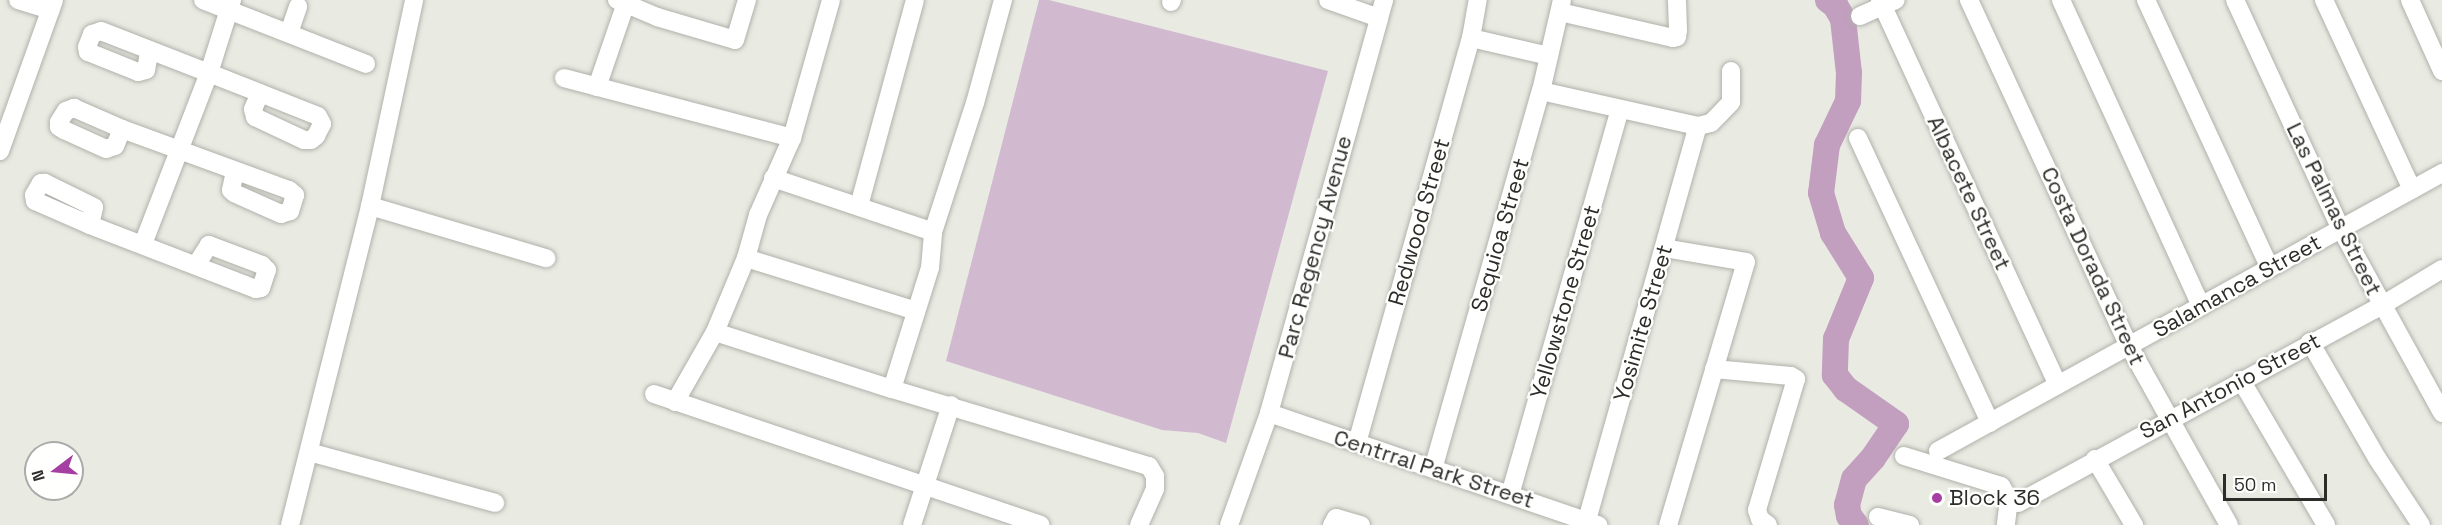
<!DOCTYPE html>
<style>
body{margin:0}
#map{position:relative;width:2442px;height:525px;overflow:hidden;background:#e9ebe3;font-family:"Space Grotesk",sans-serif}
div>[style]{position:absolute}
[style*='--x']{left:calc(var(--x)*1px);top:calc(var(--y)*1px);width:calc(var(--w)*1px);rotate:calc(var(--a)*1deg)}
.green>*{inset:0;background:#d1bacf}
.river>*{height:26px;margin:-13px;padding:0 13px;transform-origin:13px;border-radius:13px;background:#c29ebf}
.roads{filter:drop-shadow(0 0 2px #b0b1aa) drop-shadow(0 0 2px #b0b1aa)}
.minor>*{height:18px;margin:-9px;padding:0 9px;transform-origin:9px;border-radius:9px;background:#fff}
.dots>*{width:16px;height:16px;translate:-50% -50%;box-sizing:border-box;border:3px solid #fffffe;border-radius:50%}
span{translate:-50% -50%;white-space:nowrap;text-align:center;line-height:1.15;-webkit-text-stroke:4.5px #fffffe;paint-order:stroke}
.street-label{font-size:22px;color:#2c2c29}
.poi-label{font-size:22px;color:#2c2c29}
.left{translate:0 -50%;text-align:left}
.north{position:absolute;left:24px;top:441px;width:60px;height:60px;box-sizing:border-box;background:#fffffe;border:2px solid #ababa9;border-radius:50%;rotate:254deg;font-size:16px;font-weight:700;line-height:24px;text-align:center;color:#2c2c29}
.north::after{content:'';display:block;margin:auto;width:21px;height:27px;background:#a63fa2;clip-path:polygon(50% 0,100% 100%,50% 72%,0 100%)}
.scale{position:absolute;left:2223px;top:474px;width:104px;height:27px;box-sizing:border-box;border:3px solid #2c2c29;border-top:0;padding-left:8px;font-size:18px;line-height:21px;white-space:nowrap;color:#2c2c29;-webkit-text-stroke:4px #fffffe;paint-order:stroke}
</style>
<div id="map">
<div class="green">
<div style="clip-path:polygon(1039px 0,1049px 0,1328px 71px,1226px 443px,1198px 433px,1162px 430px,946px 361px)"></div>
</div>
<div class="river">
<div style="--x:1828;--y:0;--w:9;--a:36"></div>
<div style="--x:1835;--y:5;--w:16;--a:60"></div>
<div style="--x:1843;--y:19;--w:54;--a:83.7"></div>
<div style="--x:1849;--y:73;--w:28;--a:92"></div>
<div style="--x:1848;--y:101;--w:49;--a:115.5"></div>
<div style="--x:1827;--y:145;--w:48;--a:97.1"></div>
<div style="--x:1821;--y:193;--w:42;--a:73.3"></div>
<div style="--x:1833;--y:233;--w:53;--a:58.1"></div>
<div style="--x:1861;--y:278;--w:66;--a:112.3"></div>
<div style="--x:1836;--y:339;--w:36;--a:92"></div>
<div style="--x:1835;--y:375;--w:18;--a:52"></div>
<div style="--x:1846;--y:389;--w:61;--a:35"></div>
<div style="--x:1896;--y:424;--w:41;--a:124.1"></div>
<div style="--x:1873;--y:458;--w:28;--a:132"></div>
<div style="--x:1854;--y:479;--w:27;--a:105"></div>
<div style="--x:1847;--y:505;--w:11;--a:80"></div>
<div style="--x:1849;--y:516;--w:11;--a:52"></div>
</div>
<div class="roads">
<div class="minor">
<div style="--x:18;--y:0;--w:34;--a:17"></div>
<div style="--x:203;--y:0;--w:175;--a:21.4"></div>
<div style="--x:617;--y:0;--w:43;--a:23"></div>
<div style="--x:657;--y:17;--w:81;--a:16.4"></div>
<div style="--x:735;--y:40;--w:42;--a:-73.3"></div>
<div style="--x:1880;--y:0;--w:424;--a:65.2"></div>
<div style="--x:1969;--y:0;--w:381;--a:65.2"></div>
<div style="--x:2129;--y:346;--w:205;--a:60.8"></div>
<div style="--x:2061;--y:0;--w:337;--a:65.4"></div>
<div style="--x:2146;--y:0;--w:295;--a:65.2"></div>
<div style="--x:2235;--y:0;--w:252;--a:65.2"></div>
<div style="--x:2341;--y:229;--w:210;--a:61.2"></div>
<div style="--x:2324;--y:0;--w:209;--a:65.1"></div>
<div style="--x:2410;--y:0;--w:78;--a:65.7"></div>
<div style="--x:1171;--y:2;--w:2;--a:-63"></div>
<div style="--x:1560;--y:12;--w:116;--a:13"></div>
<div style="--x:1673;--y:38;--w:4;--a:-14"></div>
<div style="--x:1677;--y:37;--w:7;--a:-82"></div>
<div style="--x:1678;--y:30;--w:30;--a:-92"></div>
<div style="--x:1860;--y:16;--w:39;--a:-24"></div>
<div style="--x:1379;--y:18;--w:19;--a:-74"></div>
<div style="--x:289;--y:33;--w:28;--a:-71"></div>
<div style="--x:1471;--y:38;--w:80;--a:13"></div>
<div style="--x:149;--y:52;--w:18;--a:99"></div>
<div style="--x:146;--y:70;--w:8;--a:166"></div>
<div style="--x:138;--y:72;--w:54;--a:-158.2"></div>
<div style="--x:88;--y:52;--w:5;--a:-101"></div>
<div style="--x:87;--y:47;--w:14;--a:-69"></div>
<div style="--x:92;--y:34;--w:9;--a:-18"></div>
<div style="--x:101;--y:31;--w:116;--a:21.3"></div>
<div style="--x:209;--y:73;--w:55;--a:21.4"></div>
<div style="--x:260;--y:93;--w:62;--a:21.6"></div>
<div style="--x:318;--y:116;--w:9;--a:63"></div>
<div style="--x:322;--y:124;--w:13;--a:117"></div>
<div style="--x:316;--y:136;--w:6;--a:141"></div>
<div style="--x:311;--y:140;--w:7;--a:180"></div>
<div style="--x:304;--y:140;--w:54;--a:-154.9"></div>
<div style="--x:255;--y:117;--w:8;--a:-104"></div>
<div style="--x:253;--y:109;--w:17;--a:-66"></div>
<div style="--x:564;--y:78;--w:236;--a:14.7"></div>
<div style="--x:597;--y:87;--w:89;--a:-71"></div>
<div style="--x:1541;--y:91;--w:161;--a:12.6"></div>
<div style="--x:1698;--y:126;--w:13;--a:-13"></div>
<div style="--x:1711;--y:123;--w:29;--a:-46"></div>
<div style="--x:1731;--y:102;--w:31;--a:-90"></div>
<div style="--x:122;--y:129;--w:18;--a:112"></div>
<div style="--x:115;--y:146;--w:9;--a:162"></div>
<div style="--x:106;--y:149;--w:46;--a:-155.7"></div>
<div style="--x:64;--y:130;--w:6;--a:-149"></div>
<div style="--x:59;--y:127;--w:5;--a:-90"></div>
<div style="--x:59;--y:122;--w:13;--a:-58"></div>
<div style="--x:66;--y:111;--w:9;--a:-21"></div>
<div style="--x:74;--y:108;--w:52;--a:23.6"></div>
<div style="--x:122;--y:129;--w:178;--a:20.1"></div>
<div style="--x:289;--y:190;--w:8;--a:40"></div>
<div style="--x:295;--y:195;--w:17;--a:107"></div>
<div style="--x:290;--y:211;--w:9;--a:162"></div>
<div style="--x:281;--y:214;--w:51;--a:-155.9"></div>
<div style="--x:234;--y:193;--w:4;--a:-135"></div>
<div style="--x:231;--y:190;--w:19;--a:-78"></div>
<div style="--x:1858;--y:138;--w:314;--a:65.1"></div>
<div style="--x:0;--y:151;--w:160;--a:-70.3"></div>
<div style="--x:773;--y:178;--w:169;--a:18.6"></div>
<div style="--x:370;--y:206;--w:184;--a:16.5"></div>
<div style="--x:859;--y:206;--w:213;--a:-74.8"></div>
<div style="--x:90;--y:225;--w:18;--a:-77"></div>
<div style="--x:94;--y:207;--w:55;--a:-153.9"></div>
<div style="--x:45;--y:183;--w:4;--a:180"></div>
<div style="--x:41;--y:183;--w:14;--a:120"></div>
<div style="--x:34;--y:195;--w:6;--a:81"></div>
<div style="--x:35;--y:201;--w:60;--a:23.6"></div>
<div style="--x:90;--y:225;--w:178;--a:21.1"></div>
<div style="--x:256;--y:289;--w:5;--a:-11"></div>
<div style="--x:261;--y:288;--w:19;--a:-72"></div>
<div style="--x:267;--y:270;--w:7;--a:-135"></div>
<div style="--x:262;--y:265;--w:57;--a:-159.3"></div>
<div style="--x:209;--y:245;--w:24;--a:123"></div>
<div style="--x:143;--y:244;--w:183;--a:-68.9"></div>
<div style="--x:209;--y:73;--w:77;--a:-72.5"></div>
<div style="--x:1664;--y:248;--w:83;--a:9.7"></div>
<div style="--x:1746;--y:262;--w:274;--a:106.5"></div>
<div style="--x:746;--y:258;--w:178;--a:17.3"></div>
<div style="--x:715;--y:332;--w:186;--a:17.9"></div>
<div style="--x:892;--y:389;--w:268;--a:16.7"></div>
<div style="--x:1149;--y:466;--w:12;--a:59"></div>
<div style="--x:1155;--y:476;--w:13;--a:90"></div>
<div style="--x:1155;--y:489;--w:39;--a:114"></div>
<div style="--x:2310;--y:342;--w:134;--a:60"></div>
<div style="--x:2377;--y:458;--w:80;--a:56.7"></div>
<div style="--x:1714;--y:369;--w:77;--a:5.2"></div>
<div style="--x:1791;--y:376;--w:6;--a:31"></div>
<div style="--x:1796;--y:379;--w:137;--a:106.6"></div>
<div style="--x:1757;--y:510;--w:9;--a:72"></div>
<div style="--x:1760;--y:519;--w:10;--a:37"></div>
<div style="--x:2241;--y:380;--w:168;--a:59.6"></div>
<div style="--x:892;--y:389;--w:127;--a:-72.6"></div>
<div style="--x:930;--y:268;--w:36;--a:-85"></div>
<div style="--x:933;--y:232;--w:136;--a:-72"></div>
<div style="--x:975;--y:103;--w:107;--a:-74.8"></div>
<div style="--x:654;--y:394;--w:408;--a:18.7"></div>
<div style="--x:675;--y:402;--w:81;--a:-60.3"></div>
<div style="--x:715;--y:332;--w:80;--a:-67.3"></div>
<div style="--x:746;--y:258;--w:45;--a:-74.4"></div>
<div style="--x:758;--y:215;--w:84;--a:-66.2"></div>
<div style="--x:792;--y:138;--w:143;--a:-74.2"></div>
<div style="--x:1269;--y:413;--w:348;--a:18.8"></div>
<div style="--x:1357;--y:443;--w:421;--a:-74.3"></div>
<div style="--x:1471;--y:38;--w:39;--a:-80"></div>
<div style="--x:1938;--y:451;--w:576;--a:-28.88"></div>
<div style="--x:309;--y:452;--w:193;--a:15.3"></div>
<div style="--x:1904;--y:456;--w:102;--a:17.2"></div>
<div style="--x:2001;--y:486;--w:15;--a:58"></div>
<div style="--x:2009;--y:499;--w:26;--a:97"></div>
<div style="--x:2095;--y:459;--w:77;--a:59.4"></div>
<div style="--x:1433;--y:469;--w:393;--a:-74.1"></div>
<div style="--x:1541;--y:91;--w:93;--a:-77"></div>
<div style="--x:1510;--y:495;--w:401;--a:-74.1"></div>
<div style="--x:2018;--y:503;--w:413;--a:-28.5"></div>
<div style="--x:2381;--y:306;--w:71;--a:-31.2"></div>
<div style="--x:1878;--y:517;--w:33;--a:14"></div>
<div style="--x:1587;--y:520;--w:409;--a:-74.3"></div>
<div style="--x:290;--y:525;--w:329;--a:-75.9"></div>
<div style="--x:370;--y:206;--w:211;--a:-77.9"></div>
<div style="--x:912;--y:525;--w:126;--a:-72"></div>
<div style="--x:1229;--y:525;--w:119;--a:-70.3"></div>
<div style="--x:1269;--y:413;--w:410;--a:-74.4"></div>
<div style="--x:1379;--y:18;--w:54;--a:-160.6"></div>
<div style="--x:1332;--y:525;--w:8;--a:-60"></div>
<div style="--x:1336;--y:518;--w:26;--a:16"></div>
</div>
</div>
<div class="dots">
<div style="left:1937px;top:498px;background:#a63fa2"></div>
</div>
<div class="street-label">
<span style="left:1969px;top:193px;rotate:65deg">Albacete Street</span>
<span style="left:2334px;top:209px;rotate:64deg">Las Palmas Street</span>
<span style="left:1419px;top:222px;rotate:-74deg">Redwood Street</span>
<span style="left:1500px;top:235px;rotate:-74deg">Sequioa Street</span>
<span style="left:1315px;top:247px;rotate:-75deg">Parc Regency Avenue</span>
<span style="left:2093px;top:266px;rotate:65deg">Costa Dorada Street</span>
<span style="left:2237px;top:286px;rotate:-29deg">Salamanca Street</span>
<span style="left:1565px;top:302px;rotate:-74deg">Yellowstone Street</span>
<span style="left:1643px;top:323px;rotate:-74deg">Yosimite Street</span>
<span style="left:2230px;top:386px;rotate:-28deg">San Antonio Street</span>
<span style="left:1434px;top:469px;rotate:18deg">Centrral Park Street</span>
</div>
<div class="poi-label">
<span class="left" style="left:1949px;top:498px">Block 36</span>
</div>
<div class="north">N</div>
<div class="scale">50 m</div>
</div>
